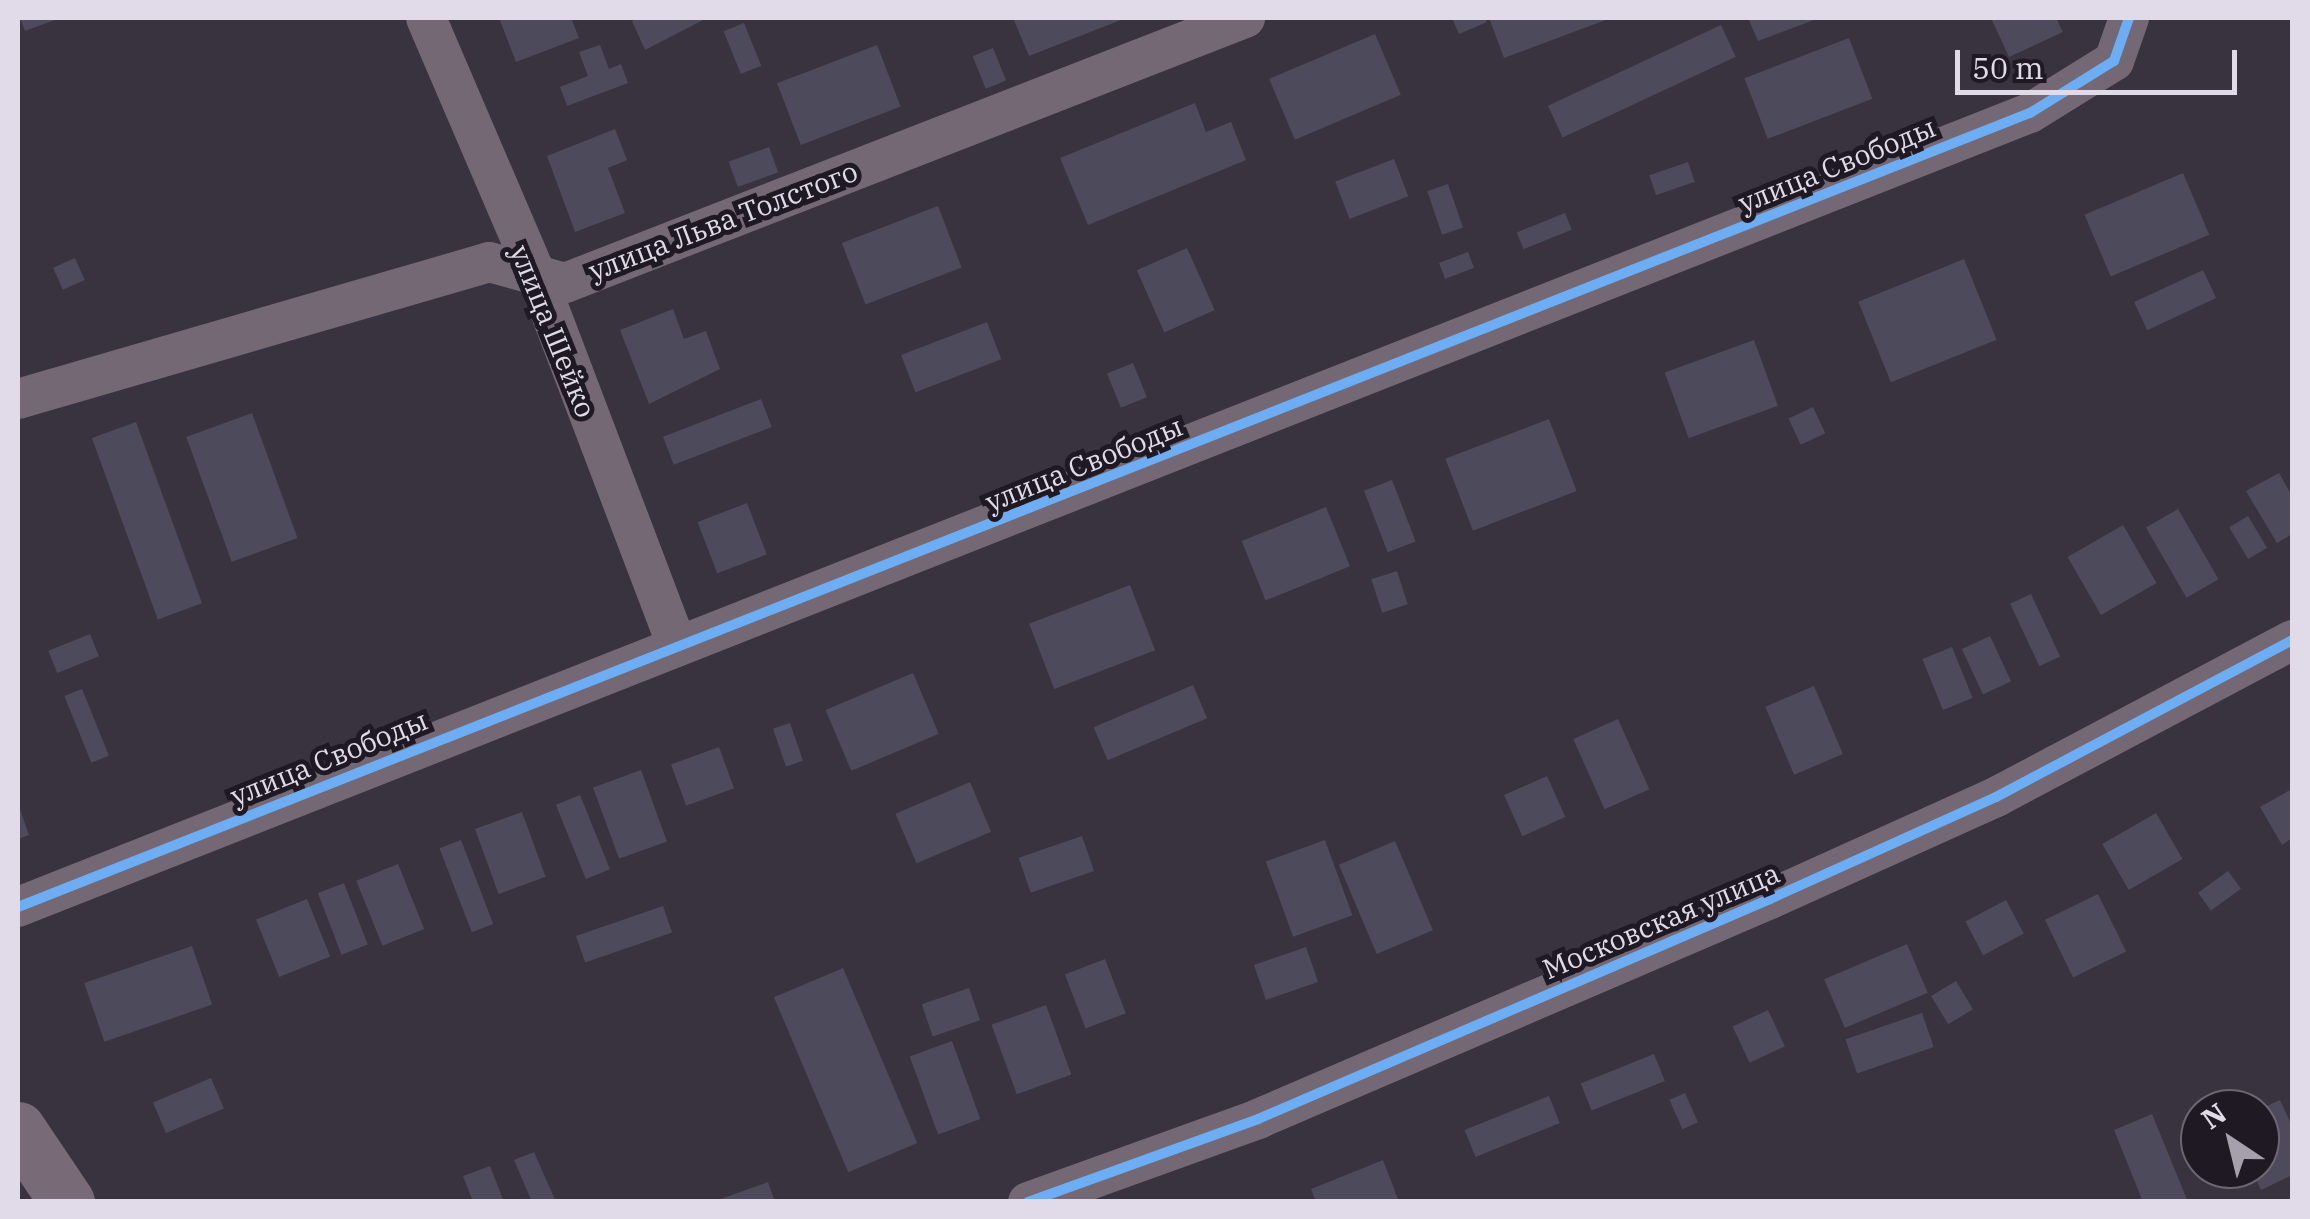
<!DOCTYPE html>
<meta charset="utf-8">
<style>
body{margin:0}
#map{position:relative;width:2310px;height:1219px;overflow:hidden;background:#39333f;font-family:"IBM Plex Serif",serif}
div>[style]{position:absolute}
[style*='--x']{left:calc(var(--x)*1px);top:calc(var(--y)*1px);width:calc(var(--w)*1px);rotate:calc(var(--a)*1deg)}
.building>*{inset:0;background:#4d4a5c;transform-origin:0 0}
.street>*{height:40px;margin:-20px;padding:0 20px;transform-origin:20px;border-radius:20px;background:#746874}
.secondary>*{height:55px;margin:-27.5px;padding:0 27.5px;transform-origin:27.5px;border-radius:27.5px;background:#786a77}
.cycleway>*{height:10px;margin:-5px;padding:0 5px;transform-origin:5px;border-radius:5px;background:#6dadf4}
span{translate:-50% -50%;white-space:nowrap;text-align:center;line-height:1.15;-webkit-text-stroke:10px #1e1923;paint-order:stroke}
.street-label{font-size:28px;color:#e1dae8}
.frame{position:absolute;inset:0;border:20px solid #e1dae8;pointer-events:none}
.north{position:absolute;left:2180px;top:1089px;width:100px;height:100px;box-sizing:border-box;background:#1e1923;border:2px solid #6c6672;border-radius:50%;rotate:325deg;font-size:28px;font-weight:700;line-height:40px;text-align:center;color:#e1dae8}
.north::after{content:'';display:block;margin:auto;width:35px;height:45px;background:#a6a0ad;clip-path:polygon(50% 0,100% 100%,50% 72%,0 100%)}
.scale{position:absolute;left:1955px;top:50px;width:282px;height:45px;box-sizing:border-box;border:5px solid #e1dae8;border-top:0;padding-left:12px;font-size:30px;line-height:35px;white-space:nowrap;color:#e1dae8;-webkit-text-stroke:8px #1e1923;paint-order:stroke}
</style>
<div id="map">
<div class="building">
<div style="clip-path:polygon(20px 18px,60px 18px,25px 31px)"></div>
<div style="clip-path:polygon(499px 18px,571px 18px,579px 38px,516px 62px)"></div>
<div style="clip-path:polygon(707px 18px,645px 50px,632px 21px,640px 18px)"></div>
<div style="clip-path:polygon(1013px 18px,1126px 18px,1029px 56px)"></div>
<div style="clip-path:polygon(1452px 18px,1485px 18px,1487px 22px,1459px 34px)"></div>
<div style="clip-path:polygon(1489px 18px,1611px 18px,1504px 58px)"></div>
<div style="clip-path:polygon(1748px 18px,1819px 18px,1758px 41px)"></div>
<div style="clip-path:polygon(1991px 18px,2056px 18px,2063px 32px,2009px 57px)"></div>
<div style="left:744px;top:23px;width:46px;height:22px;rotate:68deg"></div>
<div style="left:1721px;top:25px;width:35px;height:191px;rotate:65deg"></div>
<div style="left:1375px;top:34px;width:66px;height:115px;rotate:67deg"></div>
<div style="left:1849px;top:38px;width:65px;height:112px;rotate:69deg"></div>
<div style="clip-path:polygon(600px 45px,609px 69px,621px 64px,628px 83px,567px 106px,560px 87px,588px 76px,579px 52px)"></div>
<div style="left:877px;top:45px;width:66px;height:107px;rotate:69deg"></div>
<div style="left:993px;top:48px;width:35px;height:22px;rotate:68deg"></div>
<div style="clip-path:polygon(1195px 103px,1206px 132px,1231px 122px,1246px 160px,1088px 225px,1060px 158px)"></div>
<div style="clip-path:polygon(615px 129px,627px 160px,608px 168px,625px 213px,575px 232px,547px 156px)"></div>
<div style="left:769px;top:147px;width:27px;height:43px;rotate:70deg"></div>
<div style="left:1394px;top:159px;width:40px;height:63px;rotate:69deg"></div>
<div style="left:1688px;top:162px;width:21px;height:41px;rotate:71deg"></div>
<div style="left:2183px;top:173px;width:67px;height:107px;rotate:67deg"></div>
<div style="left:1448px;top:184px;width:46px;height:22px;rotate:71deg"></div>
<div style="left:938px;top:206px;width:66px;height:103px;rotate:69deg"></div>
<div style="left:1565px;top:213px;width:18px;height:52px;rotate:68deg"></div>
<div style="left:1187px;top:248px;width:68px;height:55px;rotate:66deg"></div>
<div style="left:1468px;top:252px;width:17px;height:31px;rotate:69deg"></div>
<div style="left:75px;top:258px;width:24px;height:24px;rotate:66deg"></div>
<div style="left:1964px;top:259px;width:87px;height:114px;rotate:68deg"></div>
<div style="left:2203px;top:270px;width:31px;height:76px;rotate:65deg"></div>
<div style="clip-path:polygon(673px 309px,684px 339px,706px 331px,720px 369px,649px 404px,620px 330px)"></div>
<div style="left:987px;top:322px;width:40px;height:92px;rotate:69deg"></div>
<div style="left:1754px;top:340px;width:70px;height:95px;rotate:70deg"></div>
<div style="left:1133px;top:363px;width:37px;height:28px;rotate:68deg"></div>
<div style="left:761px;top:399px;width:30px;height:105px;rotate:69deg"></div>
<div style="left:1813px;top:407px;width:29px;height:27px;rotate:65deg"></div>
<div style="left:252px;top:413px;width:133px;height:70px;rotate:70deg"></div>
<div style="left:1549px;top:419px;width:77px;height:111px;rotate:69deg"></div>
<div style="left:136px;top:422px;width:193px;height:47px;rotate:70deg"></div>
<div style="clip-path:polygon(2279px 473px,2292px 496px,2292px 534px,2277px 543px,2246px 491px)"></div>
<div style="left:1392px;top:480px;width:66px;height:30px;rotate:69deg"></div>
<div style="left:747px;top:503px;width:55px;height:53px;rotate:69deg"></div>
<div style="left:1326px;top:507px;width:64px;height:91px;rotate:68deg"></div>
<div style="left:2178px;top:509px;width:81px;height:37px;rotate:60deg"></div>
<div style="left:2248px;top:516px;width:37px;height:22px;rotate:59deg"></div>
<div style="left:2123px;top:525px;width:67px;height:64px;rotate:60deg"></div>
<div style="left:1397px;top:571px;width:35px;height:27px;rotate:72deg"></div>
<div style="left:1130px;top:585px;width:70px;height:108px;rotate:69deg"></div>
<div style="left:2031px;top:594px;width:69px;height:23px;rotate:65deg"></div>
<div style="left:90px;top:634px;width:24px;height:45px;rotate:68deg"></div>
<div style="left:1990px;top:636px;width:50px;height:31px;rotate:65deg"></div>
<div style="left:1952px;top:647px;width:55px;height:32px;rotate:68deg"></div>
<div style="left:913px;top:673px;width:66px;height:95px;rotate:67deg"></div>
<div style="left:1193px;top:685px;width:36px;height:108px;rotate:67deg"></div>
<div style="left:1814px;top:686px;width:74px;height:53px;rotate:67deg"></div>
<div style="left:82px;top:689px;width:72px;height:19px;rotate:68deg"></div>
<div style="left:1618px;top:719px;width:77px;height:49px;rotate:66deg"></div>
<div style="left:790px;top:723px;width:40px;height:18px;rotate:71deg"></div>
<div style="left:719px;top:747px;width:44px;height:51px;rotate:70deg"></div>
<div style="left:641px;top:770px;width:76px;height:51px;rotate:70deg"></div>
<div style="left:1547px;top:776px;width:45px;height:47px;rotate:66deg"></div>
<div style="left:970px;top:782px;width:54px;height:81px;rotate:67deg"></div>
<div style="clip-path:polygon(2290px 790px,2292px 838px,2282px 845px,2260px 807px)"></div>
<div style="left:580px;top:795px;width:80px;height:26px;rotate:68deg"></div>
<div style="clip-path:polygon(18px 804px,29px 835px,18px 839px)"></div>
<div style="left:522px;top:812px;width:69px;height:50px;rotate:70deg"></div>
<div style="left:2156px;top:813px;width:53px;height:62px;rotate:60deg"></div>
<div style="left:1082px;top:836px;width:37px;height:67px;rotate:71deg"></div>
<div style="left:461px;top:840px;width:90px;height:23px;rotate:69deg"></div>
<div style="left:1325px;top:840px;width:80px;height:63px;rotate:70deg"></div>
<div style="left:1395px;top:841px;width:97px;height:61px;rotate:67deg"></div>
<div style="left:398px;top:864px;width:70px;height:45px;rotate:68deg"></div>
<div style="left:2228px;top:871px;width:22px;height:37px;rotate:54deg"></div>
<div style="left:344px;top:883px;width:66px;height:28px;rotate:69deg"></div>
<div style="left:2098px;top:894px;width:64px;height:59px;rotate:64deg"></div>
<div style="left:307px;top:899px;width:62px;height:55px;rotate:68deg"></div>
<div style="left:2006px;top:900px;width:38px;height:46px;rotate:62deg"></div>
<div style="left:663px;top:906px;width:28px;height:92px;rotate:71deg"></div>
<div style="left:1907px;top:944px;width:53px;height:90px;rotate:67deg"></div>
<div style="left:192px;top:946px;width:62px;height:114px;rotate:71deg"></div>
<div style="left:1306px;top:947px;width:37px;height:55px;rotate:71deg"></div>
<div style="left:1105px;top:959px;width:58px;height:43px;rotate:69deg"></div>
<div style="left:843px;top:968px;width:190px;height:75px;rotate:67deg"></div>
<div style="left:1956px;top:981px;width:33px;height:29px;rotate:59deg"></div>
<div style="left:969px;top:988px;width:34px;height:50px;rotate:71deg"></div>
<div style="left:1046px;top:1005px;width:74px;height:58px;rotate:70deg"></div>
<div style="left:1768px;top:1010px;width:40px;height:39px;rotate:65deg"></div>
<div style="left:1922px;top:1013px;width:36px;height:81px;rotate:71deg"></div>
<div style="left:952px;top:1041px;width:83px;height:45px;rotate:70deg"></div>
<div style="left:1654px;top:1054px;width:29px;height:79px;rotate:68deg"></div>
<div style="left:211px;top:1078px;width:33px;height:63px;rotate:67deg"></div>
<div style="left:1685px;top:1093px;width:32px;height:17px;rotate:66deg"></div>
<div style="left:1549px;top:1096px;width:29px;height:91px;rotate:68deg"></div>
<div style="clip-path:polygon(2280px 1100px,2292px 1126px,2292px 1175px,2261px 1190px,2251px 1169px,2260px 1169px,2260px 1109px)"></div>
<div style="clip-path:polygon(2152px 1114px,2188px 1202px,2143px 1202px,2114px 1130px)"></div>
<div style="clip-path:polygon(534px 1152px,556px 1202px,532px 1202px,514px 1160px)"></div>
<div style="clip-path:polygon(1383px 1160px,1399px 1202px,1316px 1202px,1311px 1189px)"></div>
<div style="clip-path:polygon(490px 1166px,504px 1202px,473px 1202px,463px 1176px)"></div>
<div style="clip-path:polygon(768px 1182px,775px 1202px,715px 1202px,715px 1201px)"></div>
</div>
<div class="street">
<div style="--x:426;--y:18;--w:282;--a:66.8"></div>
<div style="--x:537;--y:277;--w:395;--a:69.2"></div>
<div style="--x:18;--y:399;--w:491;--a:-16.2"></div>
<div style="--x:489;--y:262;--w:79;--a:15.4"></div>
<div style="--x:565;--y:283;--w:730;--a:-21.29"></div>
<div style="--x:18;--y:907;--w:2163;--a:-21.54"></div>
<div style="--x:2030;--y:113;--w:99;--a:-31.8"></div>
<div style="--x:2114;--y:61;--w:46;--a:-70.8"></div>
<div style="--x:1028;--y:1202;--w:245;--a:-19.8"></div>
<div style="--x:1258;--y:1119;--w:557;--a:-23.25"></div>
<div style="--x:1770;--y:899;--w:248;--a:-24.3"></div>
<div style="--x:1996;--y:797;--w:335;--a:-27.9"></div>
</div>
<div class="secondary">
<div style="--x:18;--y:1129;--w:88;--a:56.1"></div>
</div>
<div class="cycleway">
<div style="--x:18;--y:907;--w:2163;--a:-21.54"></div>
<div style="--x:2030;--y:113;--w:99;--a:-31.8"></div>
<div style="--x:2114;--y:61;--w:46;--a:-70.8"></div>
<div style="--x:1028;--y:1202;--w:245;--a:-19.8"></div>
<div style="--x:1258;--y:1119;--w:557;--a:-23.25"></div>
<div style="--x:1770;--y:899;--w:248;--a:-24.3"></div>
<div style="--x:1996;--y:797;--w:335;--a:-27.9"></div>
</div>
<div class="street-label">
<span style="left:1837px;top:165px;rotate:-22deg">улица Свободы</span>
<span style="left:723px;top:221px;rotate:-21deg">улица Льва Толстого</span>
<span style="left:553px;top:331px;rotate:68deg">улица Шейко</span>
<span style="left:1084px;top:464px;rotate:-22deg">улица Свободы</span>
<span style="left:329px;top:758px;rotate:-22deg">улица Свободы</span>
<span style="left:1661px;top:921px;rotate:-23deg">Московская улица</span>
</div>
<div class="frame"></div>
<div class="north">N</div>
<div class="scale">50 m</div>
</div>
